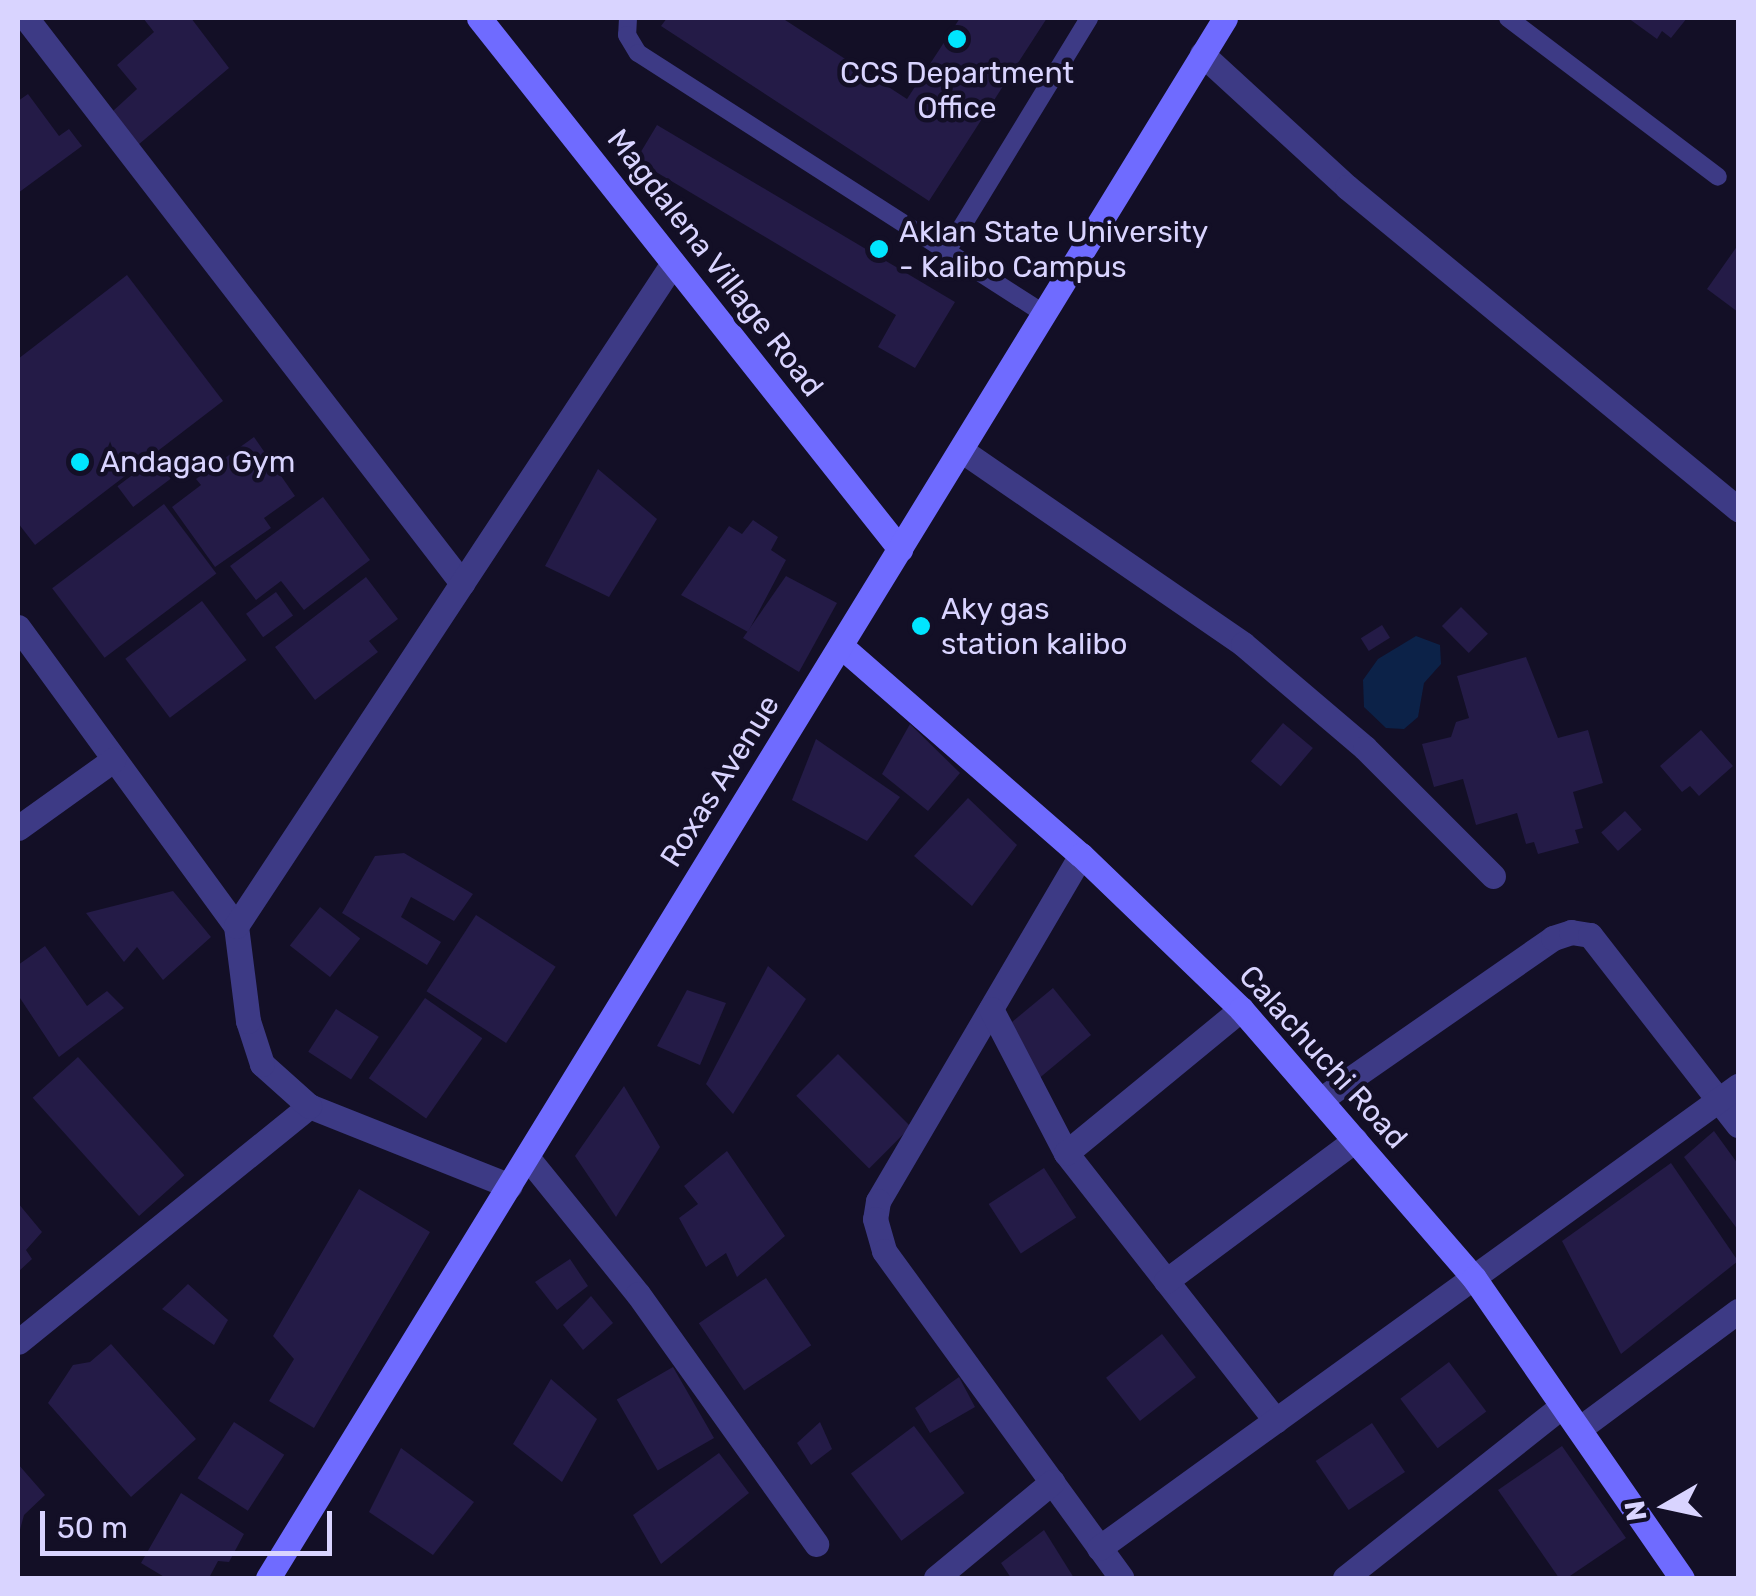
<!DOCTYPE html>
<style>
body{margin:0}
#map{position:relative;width:1756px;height:1596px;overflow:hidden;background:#130f26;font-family:Rubik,sans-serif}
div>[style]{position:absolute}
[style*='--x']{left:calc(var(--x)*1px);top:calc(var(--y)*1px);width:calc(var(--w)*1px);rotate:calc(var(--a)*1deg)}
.water>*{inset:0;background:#0c2248}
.building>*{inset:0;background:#241b47;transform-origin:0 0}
.lane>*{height:18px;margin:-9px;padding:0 9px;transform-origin:9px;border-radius:9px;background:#3d3a85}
.street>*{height:25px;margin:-12.5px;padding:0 12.5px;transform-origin:12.5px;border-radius:12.5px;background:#3d3a85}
.secondary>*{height:25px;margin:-12.5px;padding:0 12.5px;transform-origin:12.5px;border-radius:12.5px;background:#6f6bff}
.dots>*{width:28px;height:28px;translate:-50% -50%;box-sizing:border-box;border:5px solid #130f26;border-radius:50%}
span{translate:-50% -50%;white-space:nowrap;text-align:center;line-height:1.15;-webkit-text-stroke:9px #130f26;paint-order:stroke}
.poi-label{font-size:30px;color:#d9d4ff}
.left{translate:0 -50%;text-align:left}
.street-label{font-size:30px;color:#d9d4ff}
.frame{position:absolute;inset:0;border:20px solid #d9d4ff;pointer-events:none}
.north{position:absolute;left:1616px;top:1456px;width:100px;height:100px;-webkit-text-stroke:8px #130f26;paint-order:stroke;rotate:261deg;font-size:28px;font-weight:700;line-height:40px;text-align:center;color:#d9d4ff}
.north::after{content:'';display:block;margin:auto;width:35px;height:45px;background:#d9d4ff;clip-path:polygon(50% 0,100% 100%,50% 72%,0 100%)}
.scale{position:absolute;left:40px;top:1511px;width:292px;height:45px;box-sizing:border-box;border:5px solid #d9d4ff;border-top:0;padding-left:12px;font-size:30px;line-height:35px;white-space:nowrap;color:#d9d4ff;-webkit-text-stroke:8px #130f26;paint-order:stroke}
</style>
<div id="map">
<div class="water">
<div style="clip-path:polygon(1416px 636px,1440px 645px,1441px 664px,1424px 683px,1418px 717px,1404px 729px,1386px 728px,1364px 707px,1363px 680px,1378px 659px)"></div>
</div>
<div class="building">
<div style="clip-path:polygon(143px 18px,191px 18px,229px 68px,138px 145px,113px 111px,137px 89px,117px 65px,154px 32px)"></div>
<div style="clip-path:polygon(667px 18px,782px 18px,907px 99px,960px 18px,1047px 18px,929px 201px,661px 26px)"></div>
<div style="clip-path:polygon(1628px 18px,1687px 18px,1671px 38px,1662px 31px,1657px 39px)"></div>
<div style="clip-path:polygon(28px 94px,59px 136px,69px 129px,82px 146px,18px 193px,18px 101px)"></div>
<div style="clip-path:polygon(657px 125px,955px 302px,915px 368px,878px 347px,896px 315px,636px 160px)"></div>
<div style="clip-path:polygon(1738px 245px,1738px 312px,1707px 289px)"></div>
<div style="clip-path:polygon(127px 275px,223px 401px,35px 545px,18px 523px,18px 359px)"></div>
<div style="clip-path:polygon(254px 437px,295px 496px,264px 518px,271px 528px,215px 567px,172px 507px,201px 485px,196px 479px)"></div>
<div style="left:155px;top:458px;width:26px;height:47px;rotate:53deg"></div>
<div style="clip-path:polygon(598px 469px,657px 519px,609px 597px,545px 566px)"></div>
<div style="clip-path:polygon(323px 497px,370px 560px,304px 610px,281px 581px,256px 600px,230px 566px)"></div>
<div style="left:164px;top:504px;width:87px;height:140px;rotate:53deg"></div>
<div style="clip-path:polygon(753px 520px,778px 537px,771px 550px,786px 560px,748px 632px,681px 595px,729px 526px,742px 534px)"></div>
<div style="clip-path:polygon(786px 576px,837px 603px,799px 672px,743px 638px)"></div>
<div style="clip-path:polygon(366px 577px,398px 619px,369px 641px,378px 652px,315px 700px,275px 647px)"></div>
<div style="left:276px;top:592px;width:29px;height:37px;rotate:54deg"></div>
<div style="left:202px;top:601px;width:74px;height:96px;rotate:53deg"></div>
<div style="left:1461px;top:607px;width:38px;height:27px;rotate:45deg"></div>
<div style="left:1382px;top:625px;width:15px;height:25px;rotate:58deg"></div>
<div style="clip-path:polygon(1526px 657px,1558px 738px,1588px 730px,1603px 783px,1573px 792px,1583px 828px,1575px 830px,1579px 843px,1538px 854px,1534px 842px,1526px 844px,1517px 813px,1476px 825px,1463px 779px,1434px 787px,1422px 744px,1451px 737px,1456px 722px,1469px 718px,1457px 676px)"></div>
<div style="left:1283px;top:723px;width:39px;height:50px;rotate:40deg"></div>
<div style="clip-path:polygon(910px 724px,960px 773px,928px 811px,882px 774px)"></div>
<div style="clip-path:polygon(1701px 730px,1733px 766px,1699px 796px,1690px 786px,1682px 792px,1660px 766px)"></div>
<div style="clip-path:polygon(816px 739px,900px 797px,867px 841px,792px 800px)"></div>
<div style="clip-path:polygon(968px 798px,1017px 845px,972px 906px,914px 856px)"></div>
<div style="left:1625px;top:811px;width:25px;height:32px;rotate:48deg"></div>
<div style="clip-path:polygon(404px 853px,473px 894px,454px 921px,411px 897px,401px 917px,441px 942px,427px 965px,342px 913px,375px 856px)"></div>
<div style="clip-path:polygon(173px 891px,211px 937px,163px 980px,137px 947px,124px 962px,86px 913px)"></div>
<div style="left:320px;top:907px;width:51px;height:49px;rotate:38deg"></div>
<div style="left:476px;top:915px;width:95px;height:91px;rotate:33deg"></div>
<div style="clip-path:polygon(45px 946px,87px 1006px,107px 991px,124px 1008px,59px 1057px,18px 995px,18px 965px)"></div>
<div style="clip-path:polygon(768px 966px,806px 999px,733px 1114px,706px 1084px)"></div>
<div style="clip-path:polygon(1053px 988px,1091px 1035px,1037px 1080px,1012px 1022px)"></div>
<div style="clip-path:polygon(687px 990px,726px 1003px,700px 1065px,657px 1046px)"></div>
<div style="left:425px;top:998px;width:70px;height:98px;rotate:35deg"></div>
<div style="left:336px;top:1009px;width:51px;height:51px;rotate:33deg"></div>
<div style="left:838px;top:1054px;width:103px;height:59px;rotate:45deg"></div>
<div style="left:78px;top:1057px;width:159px;height:61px;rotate:48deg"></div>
<div style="clip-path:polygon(624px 1086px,660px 1147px,616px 1217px,575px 1156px)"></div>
<div style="clip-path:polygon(1714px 1131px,1738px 1164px,1738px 1230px,1684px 1157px)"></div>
<div style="clip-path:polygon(727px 1151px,785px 1236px,737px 1277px,726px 1253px,706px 1267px,679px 1218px,698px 1204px,684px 1186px)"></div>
<div style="clip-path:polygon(1671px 1163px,1738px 1261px,1621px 1354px,1562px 1241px)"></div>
<div style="left:1044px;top:1168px;width:59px;height:66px;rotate:57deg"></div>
<div style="clip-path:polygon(359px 1189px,430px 1232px,314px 1428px,269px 1401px,294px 1359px,273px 1336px)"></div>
<div style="clip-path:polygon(18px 1203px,42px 1232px,26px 1250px,32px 1259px,18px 1272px)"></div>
<div style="clip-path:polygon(570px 1259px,588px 1286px,557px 1310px,535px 1282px)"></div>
<div style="left:766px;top:1278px;width:81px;height:81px;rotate:56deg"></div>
<div style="clip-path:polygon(188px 1284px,228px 1320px,214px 1345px,162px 1309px)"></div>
<div style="clip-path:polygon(591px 1296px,613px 1323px,583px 1350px,563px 1325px)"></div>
<div style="left:1162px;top:1334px;width:55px;height:71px;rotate:52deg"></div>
<div style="clip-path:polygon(111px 1344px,196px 1439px,131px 1497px,48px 1403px,73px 1365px,90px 1362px)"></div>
<div style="left:1449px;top:1362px;width:62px;height:61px;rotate:53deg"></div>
<div style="left:673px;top:1367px;width:82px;height:65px;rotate:60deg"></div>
<div style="clip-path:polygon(959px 1377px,975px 1407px,930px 1433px,915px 1408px)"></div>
<div style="clip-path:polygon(551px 1379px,597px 1419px,562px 1482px,513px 1444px)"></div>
<div style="left:234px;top:1422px;width:60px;height:67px;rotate:33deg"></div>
<div style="clip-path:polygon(820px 1422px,832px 1449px,811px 1465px,797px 1443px)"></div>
<div style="left:1372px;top:1423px;width:59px;height:68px;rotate:56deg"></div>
<div style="left:914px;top:1426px;width:84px;height:79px;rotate:53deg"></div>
<div style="clip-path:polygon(1562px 1446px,1626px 1538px,1567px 1578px,1559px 1578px,1498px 1490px)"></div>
<div style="clip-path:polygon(401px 1448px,474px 1502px,433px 1555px,369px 1512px)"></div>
<div style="clip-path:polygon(719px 1453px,749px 1493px,661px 1564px,633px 1515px)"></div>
<div style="clip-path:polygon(18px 1464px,45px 1495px,24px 1515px,18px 1537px)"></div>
<div style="clip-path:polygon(181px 1493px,244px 1534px,229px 1562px,218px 1561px,209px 1578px,166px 1578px,141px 1563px)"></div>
<div style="clip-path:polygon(1044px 1530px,1074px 1578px,1011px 1578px,1001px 1563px)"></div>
</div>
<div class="lane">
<div style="--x:628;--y:18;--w:17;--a:93"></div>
<div style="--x:627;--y:35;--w:21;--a:59"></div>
<div style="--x:638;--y:53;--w:483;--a:32.7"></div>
<div style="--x:1508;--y:18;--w:263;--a:37.1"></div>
<div style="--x:947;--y:251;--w:273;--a:-58.6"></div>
</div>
<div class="street">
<div style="--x:26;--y:18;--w:714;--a:52.34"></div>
<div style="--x:1202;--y:54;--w:197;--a:42.5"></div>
<div style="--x:1347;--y:187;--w:507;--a:39.47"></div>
<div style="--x:961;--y:450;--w:342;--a:34.5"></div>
<div style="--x:1243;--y:644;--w:160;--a:40.4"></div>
<div style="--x:1365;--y:748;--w:181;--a:45"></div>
<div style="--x:18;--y:627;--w:370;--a:53.9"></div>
<div style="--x:18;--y:828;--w:117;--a:-35.6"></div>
<div style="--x:1081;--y:855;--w:401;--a:120.4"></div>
<div style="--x:878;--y:1201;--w:18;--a:99"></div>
<div style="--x:875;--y:1219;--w:33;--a:74"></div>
<div style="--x:884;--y:1251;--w:404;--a:54"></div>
<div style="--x:991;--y:1009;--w:162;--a:62.5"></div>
<div style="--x:1066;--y:1153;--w:340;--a:51.9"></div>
<div style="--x:1320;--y:1100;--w:284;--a:-34.8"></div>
<div style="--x:1553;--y:938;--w:19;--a:-18"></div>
<div style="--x:1571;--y:932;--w:19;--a:9"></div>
<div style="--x:1590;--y:935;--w:241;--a:52.1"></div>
<div style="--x:309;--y:1106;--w:216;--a:21.7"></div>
<div style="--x:1066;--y:1153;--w:227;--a:-39.4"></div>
<div style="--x:527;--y:1157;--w:176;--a:51"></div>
<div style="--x:638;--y:1294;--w:307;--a:54.5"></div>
<div style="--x:1166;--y:1281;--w:236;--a:-36.7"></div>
<div style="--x:18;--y:1342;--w:375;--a:-39"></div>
<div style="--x:309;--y:1106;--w:63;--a:-138.2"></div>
<div style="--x:262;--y:1064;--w:45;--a:-108"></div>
<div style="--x:248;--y:1021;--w:96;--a:-97.2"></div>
<div style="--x:236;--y:926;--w:794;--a:-56.61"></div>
<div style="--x:1579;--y:1429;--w:198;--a:-36.6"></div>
<div style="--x:1099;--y:1548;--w:789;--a:-35.87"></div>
<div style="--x:936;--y:1578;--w:151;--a:-39.6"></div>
<div style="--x:1345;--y:1578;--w:277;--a:-38.4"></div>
</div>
<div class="secondary">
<div style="--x:479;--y:18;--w:678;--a:51.59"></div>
<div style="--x:841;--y:646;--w:318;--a:41.1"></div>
<div style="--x:1081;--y:855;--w:222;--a:43.9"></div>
<div style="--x:1241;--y:1009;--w:356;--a:49.1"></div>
<div style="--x:1474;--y:1278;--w:365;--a:55.3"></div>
<div style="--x:268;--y:1578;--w:1830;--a:-58.47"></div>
</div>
<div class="dots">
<div style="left:957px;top:39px;background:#00e5ff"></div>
<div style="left:879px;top:249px;background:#00e5ff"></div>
<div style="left:80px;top:462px;background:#00e5ff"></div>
<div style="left:921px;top:626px;background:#00e5ff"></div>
</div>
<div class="poi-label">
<span style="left:957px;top:90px">CCS Department<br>Office</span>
<span class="left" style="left:899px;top:249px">Aklan State University<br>- Kalibo Campus</span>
<span class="left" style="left:100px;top:462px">Andagao Gym</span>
<span class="left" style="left:941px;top:626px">Aky gas<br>station kalibo</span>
</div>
<div class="street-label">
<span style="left:715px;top:263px;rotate:52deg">Magdalena Village Road</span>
<span style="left:720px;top:781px;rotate:-58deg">Roxas Avenue</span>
<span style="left:1323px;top:1057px;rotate:48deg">Calachuchi Road</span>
</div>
<div class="frame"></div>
<div class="north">N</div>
<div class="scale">50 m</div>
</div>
